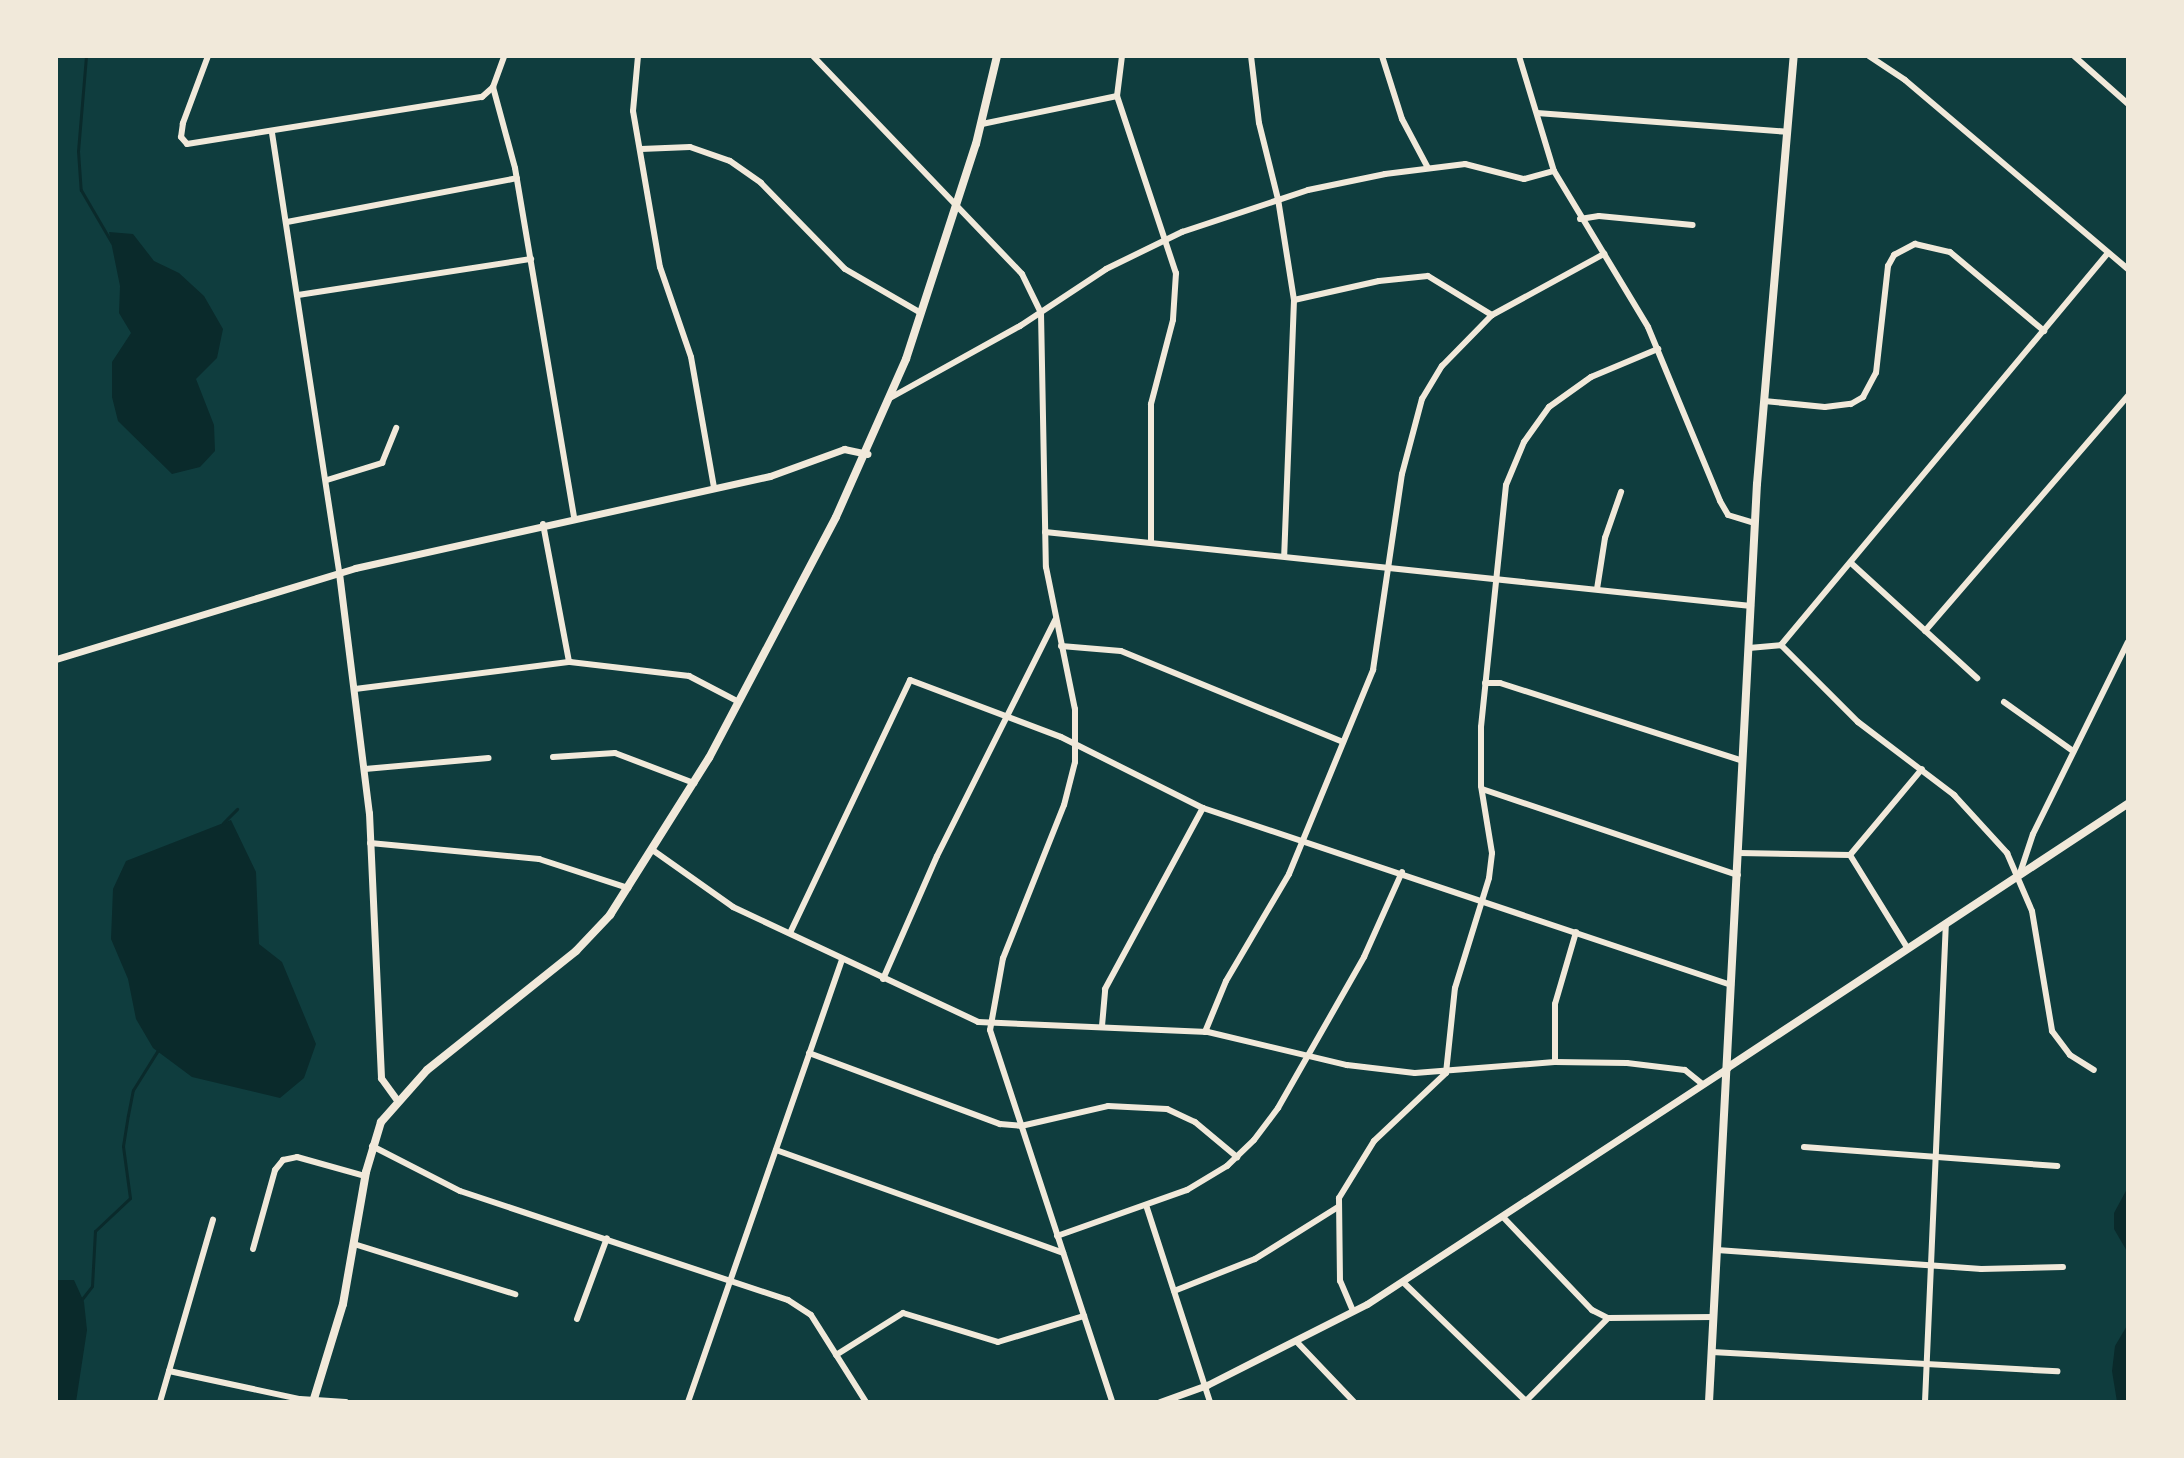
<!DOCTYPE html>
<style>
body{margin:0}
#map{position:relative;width:2184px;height:1458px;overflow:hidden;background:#0f3d3e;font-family:Mulish,sans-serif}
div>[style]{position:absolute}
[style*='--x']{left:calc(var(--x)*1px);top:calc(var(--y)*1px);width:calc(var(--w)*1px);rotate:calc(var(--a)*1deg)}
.water>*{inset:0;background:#0a2a2b}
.stream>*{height:3px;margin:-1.5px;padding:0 1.5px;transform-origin:1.5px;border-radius:1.5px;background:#0a2a2b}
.minor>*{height:6px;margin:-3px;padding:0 3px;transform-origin:3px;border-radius:3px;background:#f1e9da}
.tertiary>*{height:7px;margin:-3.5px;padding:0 3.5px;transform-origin:3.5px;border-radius:3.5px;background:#f1e9da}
.secondary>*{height:8px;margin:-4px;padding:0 4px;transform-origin:4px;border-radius:4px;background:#f1e9da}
span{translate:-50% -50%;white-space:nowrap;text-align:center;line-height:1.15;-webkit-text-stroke:8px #f1e9da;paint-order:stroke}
.frame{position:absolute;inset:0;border:58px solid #f1e9da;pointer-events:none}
</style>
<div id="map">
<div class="water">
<div style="clip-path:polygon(109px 232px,133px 234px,154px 261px,179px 273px,204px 296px,223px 329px,217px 358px,196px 379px,214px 425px,215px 451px,200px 467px,172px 474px,118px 421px,112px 397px,112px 362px,131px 333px,119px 313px,120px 286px)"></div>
<div style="clip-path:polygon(231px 820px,256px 872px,259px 944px,282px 962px,316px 1044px,304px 1078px,280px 1098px,192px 1077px,153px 1048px,136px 1019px,128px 979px,111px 939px,113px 889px,126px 861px)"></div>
<div style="clip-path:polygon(2128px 1187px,2128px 1253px,2114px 1229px,2114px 1213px)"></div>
<div style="clip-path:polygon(56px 1280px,74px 1280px,84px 1302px,87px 1330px,76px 1402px,56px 1402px)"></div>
<div style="clip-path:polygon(2128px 1324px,2128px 1402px,2117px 1402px,2112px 1371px,2115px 1346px)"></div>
</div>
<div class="stream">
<div style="--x:86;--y:56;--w:95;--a:94.8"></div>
<div style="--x:78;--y:151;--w:39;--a:86"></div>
<div style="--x:81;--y:190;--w:61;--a:59.7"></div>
<div style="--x:223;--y:823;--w:20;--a:-45"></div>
<div style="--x:82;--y:1299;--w:16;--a:-52"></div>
<div style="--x:92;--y:1286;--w:55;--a:-86.9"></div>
<div style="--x:95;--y:1231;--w:48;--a:-43.3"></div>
<div style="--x:130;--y:1198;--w:52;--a:-97.7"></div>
<div style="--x:123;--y:1146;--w:31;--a:-81"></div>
<div style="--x:128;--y:1115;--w:25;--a:-79"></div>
<div style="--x:133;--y:1090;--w:47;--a:-58"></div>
</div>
<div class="minor">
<div style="--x:208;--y:56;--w:72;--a:110.5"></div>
<div style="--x:183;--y:123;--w:14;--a:98"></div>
<div style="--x:181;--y:137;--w:9;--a:49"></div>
<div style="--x:187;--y:144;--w:299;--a:-9.1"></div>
<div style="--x:482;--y:97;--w:15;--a:-42"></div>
<div style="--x:493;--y:87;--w:33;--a:-70"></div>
<div style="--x:638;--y:56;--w:55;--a:95.2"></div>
<div style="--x:633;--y:111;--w:158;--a:80.2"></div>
<div style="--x:660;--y:267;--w:95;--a:71"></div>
<div style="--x:691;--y:357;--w:133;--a:80"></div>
<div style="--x:813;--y:56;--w:302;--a:46.2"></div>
<div style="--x:1022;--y:274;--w:43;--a:64"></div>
<div style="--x:1041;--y:313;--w:254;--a:88.9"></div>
<div style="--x:1046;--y:567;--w:145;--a:78.5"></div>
<div style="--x:1075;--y:709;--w:53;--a:90"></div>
<div style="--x:1075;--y:762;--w:44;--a:104.3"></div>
<div style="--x:1064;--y:805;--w:165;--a:111.7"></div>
<div style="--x:1003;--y:958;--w:73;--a:100.2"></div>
<div style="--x:990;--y:1030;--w:391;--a:71.8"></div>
<div style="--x:1122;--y:56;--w:40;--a:97.1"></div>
<div style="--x:1117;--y:96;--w:187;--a:71.6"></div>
<div style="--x:1176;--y:273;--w:47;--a:93.7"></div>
<div style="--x:1173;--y:320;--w:87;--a:104.7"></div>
<div style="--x:1151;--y:404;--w:138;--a:90"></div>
<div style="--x:1251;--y:56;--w:67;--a:83.2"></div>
<div style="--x:1259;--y:123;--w:78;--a:76"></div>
<div style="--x:1278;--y:199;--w:102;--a:81"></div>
<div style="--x:1294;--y:300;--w:256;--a:92.2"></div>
<div style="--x:1382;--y:56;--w:66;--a:72.4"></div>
<div style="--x:1402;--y:119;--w:55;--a:62"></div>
<div style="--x:1519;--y:56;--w:120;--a:73.1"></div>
<div style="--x:1869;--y:56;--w:43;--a:33.7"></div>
<div style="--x:1905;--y:80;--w:292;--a:40.3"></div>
<div style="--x:2074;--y:56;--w:72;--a:41.6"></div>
<div style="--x:493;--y:87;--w:84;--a:74.8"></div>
<div style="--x:515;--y:168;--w:353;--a:80.4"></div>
<div style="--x:1537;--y:113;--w:251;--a:4.3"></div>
<div style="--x:982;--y:124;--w:138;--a:-11.7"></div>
<div style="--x:272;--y:133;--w:445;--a:81.3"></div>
<div style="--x:641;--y:149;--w:49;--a:-2.3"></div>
<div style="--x:690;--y:147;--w:42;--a:19.3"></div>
<div style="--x:730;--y:161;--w:38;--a:35"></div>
<div style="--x:761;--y:183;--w:120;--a:45.7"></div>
<div style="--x:845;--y:269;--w:88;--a:30.1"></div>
<div style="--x:1580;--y:219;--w:19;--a:-9"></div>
<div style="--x:1599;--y:216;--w:94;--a:5.5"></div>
<div style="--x:287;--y:222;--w:234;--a:-10.8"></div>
<div style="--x:298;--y:295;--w:236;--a:-8.8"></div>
<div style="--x:1294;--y:300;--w:87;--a:-12.6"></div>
<div style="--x:1379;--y:281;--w:49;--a:-5.8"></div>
<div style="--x:1428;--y:276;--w:75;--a:31.4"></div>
<div style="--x:890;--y:398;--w:149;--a:-29"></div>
<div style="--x:1020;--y:326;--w:103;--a:-33.5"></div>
<div style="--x:1106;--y:269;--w:85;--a:-26"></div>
<div style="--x:1182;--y:232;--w:133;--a:-18.4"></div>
<div style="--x:1308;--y:190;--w:79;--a:-11.7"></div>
<div style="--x:1385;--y:174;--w:81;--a:-7.1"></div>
<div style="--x:1465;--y:164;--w:61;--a:14.3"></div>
<div style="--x:1524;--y:179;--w:31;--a:-15"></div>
<div style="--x:1554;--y:171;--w:182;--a:58.9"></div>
<div style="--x:1648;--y:327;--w:188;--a:67.5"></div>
<div style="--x:1720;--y:501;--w:16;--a:60"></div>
<div style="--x:1728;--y:515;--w:28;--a:17"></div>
<div style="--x:1764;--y:401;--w:61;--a:5.6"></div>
<div style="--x:1825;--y:407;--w:26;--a:-7"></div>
<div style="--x:1851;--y:404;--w:14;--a:-30"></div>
<div style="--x:1863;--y:397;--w:27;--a:-62"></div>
<div style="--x:1876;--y:373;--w:108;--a:-83.6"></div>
<div style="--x:1888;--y:266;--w:13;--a:-61"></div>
<div style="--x:1894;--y:255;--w:24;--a:-28"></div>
<div style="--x:1915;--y:244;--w:36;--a:13"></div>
<div style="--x:1950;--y:252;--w:123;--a:40"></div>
<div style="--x:327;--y:480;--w:58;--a:-17.2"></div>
<div style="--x:382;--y:463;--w:38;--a:-68"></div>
<div style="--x:543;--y:524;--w:140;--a:79.3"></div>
<div style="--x:1045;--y:532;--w:710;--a:5.98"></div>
<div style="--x:1851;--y:563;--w:171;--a:42.4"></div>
<div style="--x:1597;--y:589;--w:52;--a:-81.1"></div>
<div style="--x:1605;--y:538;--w:49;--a:-70.8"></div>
<div style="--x:1925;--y:631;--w:311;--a:-49.2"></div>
<div style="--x:1781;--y:645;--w:109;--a:45"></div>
<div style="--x:1858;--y:722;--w:121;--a:37.2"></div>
<div style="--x:1954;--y:795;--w:79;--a:47.6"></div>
<div style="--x:2007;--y:853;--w:63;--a:66.7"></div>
<div style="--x:2032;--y:911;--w:122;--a:80.5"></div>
<div style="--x:2052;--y:1031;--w:30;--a:53"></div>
<div style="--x:2070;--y:1055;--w:28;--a:32"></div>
<div style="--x:1781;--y:645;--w:510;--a:-50.17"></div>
<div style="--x:1061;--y:646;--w:60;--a:4.8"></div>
<div style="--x:1121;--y:651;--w:240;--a:22.3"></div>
<div style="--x:1749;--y:648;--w:32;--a:-5"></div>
<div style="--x:1485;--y:683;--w:15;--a:0"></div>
<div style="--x:1500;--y:683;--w:255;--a:17.8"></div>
<div style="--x:355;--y:689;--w:217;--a:-7.2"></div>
<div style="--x:570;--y:662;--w:120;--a:6.7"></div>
<div style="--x:689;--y:676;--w:56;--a:27.5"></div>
<div style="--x:2004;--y:702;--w:85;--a:35.4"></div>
<div style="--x:553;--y:757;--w:62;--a:-3.7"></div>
<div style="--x:615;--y:753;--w:85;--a:20.8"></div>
<div style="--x:365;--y:769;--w:124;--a:-5.1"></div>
<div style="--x:1482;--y:789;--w:270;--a:18.6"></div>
<div style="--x:370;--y:843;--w:170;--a:5.4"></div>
<div style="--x:539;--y:859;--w:94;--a:18"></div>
<div style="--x:654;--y:851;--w:97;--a:35.3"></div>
<div style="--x:733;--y:907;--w:271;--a:25.1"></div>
<div style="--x:978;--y:1022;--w:230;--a:2.5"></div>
<div style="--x:1208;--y:1032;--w:143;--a:13.4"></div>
<div style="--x:1347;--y:1065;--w:68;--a:6.7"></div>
<div style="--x:1415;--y:1073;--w:140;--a:-4.5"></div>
<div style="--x:1555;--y:1062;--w:72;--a:0.8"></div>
<div style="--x:1627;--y:1063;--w:58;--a:6.9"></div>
<div style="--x:1685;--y:1070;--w:22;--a:39"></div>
<div style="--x:1739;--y:853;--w:111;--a:1"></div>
<div style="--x:1850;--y:855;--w:112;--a:-50.1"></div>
<div style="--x:1850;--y:855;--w:110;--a:58.3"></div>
<div style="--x:2019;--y:876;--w:44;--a:-71.6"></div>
<div style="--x:2033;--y:834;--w:214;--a:-63.7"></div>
<div style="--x:790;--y:933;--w:280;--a:-64.6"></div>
<div style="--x:910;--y:680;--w:161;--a:20.7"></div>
<div style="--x:1061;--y:737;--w:159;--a:26.6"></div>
<div style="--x:1203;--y:808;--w:557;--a:18.53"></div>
<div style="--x:883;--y:979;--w:134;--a:-66.3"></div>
<div style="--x:937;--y:856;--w:264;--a:-63.4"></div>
<div style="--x:1102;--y:1026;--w:37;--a:-85"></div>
<div style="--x:1105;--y:989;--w:206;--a:-61.6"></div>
<div style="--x:1205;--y:1032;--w:55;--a:-67.6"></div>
<div style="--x:1226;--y:981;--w:124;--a:-59.5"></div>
<div style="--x:1289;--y:874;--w:221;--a:-67.6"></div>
<div style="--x:1373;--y:670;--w:198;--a:-81.6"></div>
<div style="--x:1402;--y:474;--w:78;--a:-75.1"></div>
<div style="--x:1422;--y:399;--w:39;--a:-59"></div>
<div style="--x:1442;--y:366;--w:71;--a:-45.6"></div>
<div style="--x:1492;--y:315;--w:128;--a:-28.6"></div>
<div style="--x:809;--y:1053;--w:204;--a:20.4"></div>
<div style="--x:1000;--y:1124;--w:21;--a:5"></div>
<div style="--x:1021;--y:1126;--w:89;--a:-12.9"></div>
<div style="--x:1108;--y:1106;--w:59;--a:2.9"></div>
<div style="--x:1167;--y:1109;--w:31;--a:25"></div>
<div style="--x:1195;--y:1122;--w:55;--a:39.8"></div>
<div style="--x:1555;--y:1062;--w:58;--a:-90"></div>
<div style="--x:1555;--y:1004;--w:75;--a:-73.7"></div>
<div style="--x:372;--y:1146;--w:99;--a:27.1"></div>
<div style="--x:460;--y:1191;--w:346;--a:18.4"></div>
<div style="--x:788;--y:1300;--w:27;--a:33"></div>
<div style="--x:811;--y:1315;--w:103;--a:57.7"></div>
<div style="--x:1804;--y:1147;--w:254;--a:4.3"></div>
<div style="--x:776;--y:1150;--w:305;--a:19.7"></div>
<div style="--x:1146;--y:1205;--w:207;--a:72"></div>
<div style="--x:1503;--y:1217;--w:129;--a:46.3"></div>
<div style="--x:1592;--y:1310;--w:18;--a:27"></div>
<div style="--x:1057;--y:1236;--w:138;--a:-19.5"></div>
<div style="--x:1187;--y:1190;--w:47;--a:-31"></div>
<div style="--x:1227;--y:1166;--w:37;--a:-44"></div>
<div style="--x:1254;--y:1140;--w:40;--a:-53"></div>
<div style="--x:1278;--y:1108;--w:174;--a:-60.3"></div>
<div style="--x:1364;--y:957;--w:93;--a:-65.9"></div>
<div style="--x:354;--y:1244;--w:169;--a:17.3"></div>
<div style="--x:253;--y:1249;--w:82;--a:-74.4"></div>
<div style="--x:275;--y:1170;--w:13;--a:-51"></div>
<div style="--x:283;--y:1160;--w:14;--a:-12"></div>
<div style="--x:297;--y:1157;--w:71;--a:15.6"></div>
<div style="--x:1717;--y:1250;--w:265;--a:4.1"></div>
<div style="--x:1981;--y:1269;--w:82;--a:-1.4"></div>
<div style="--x:1403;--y:1282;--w:171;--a:44.1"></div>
<div style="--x:1174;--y:1291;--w:87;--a:-21.6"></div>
<div style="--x:1255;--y:1259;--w:98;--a:-32.1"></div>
<div style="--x:1353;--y:1311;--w:33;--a:-113"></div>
<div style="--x:1340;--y:1281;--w:83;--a:-90.7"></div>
<div style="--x:1339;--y:1198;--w:67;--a:-58.4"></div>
<div style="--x:1374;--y:1141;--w:99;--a:-43.4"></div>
<div style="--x:1446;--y:1073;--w:85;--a:-84"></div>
<div style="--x:1455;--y:988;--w:115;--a:-72.8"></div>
<div style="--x:1489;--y:878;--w:25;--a:-83"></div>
<div style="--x:1492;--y:853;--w:68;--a:-99.3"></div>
<div style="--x:1481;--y:786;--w:59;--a:-90"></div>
<div style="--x:1481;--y:727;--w:243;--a:-84.1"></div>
<div style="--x:1506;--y:485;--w:47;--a:-67.3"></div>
<div style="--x:1524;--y:442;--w:43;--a:-54.5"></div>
<div style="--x:1549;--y:407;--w:52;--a:-35.5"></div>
<div style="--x:1591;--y:377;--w:73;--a:-22.7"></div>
<div style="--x:577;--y:1319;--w:86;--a:-69.7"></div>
<div style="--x:1296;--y:1341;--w:84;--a:46.4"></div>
<div style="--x:1712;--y:1352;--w:346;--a:3.2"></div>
<div style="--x:836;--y:1355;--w:79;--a:-32.1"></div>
<div style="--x:903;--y:1313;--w:99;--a:17"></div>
<div style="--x:998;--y:1342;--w:90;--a:-16.8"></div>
<div style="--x:169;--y:1371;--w:134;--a:12.1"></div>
<div style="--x:300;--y:1399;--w:46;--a:3.7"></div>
<div style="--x:160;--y:1402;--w:190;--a:-73.8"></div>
<div style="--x:688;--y:1402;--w:469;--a:-70.8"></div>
<div style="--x:1525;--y:1402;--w:118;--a:-45.3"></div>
<div style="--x:1608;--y:1318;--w:105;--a:-0.5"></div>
<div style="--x:1925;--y:1402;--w:478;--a:-87.5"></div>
</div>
<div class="tertiary">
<div style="--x:339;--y:573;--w:242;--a:82.9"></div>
<div style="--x:369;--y:813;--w:265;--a:87.4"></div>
<div style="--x:381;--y:1078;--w:27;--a:54"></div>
<div style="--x:56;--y:659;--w:313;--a:-16.9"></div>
<div style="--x:355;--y:568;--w:425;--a:-12.5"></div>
<div style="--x:770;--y:476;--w:79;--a:-20"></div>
<div style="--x:844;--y:449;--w:24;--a:12"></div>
<div style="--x:1160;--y:1402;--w:50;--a:-19.9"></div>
<div style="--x:1207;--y:1385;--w:179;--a:-26.9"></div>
<div style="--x:1367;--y:1304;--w:430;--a:-33.2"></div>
</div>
<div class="secondary">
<div style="--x:1727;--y:1068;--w:480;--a:-33.4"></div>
<div style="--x:313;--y:1402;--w:102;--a:-73"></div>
<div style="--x:343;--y:1304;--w:134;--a:-80.1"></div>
<div style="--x:366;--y:1172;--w:52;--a:-73.3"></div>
<div style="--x:381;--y:1122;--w:69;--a:-48.5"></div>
<div style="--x:427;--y:1070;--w:191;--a:-38.6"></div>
<div style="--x:576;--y:951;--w:50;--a:-46.6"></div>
<div style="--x:610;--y:915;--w:186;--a:-57.8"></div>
<div style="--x:709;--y:758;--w:272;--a:-62.2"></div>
<div style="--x:836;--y:517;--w:173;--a:-66.1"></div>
<div style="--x:906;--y:359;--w:226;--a:-72"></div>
<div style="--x:976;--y:144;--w:90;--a:-76.6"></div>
<div style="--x:1709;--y:1402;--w:919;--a:-87.01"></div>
<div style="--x:1757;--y:484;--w:430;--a:-85.1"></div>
</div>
<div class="frame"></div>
</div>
